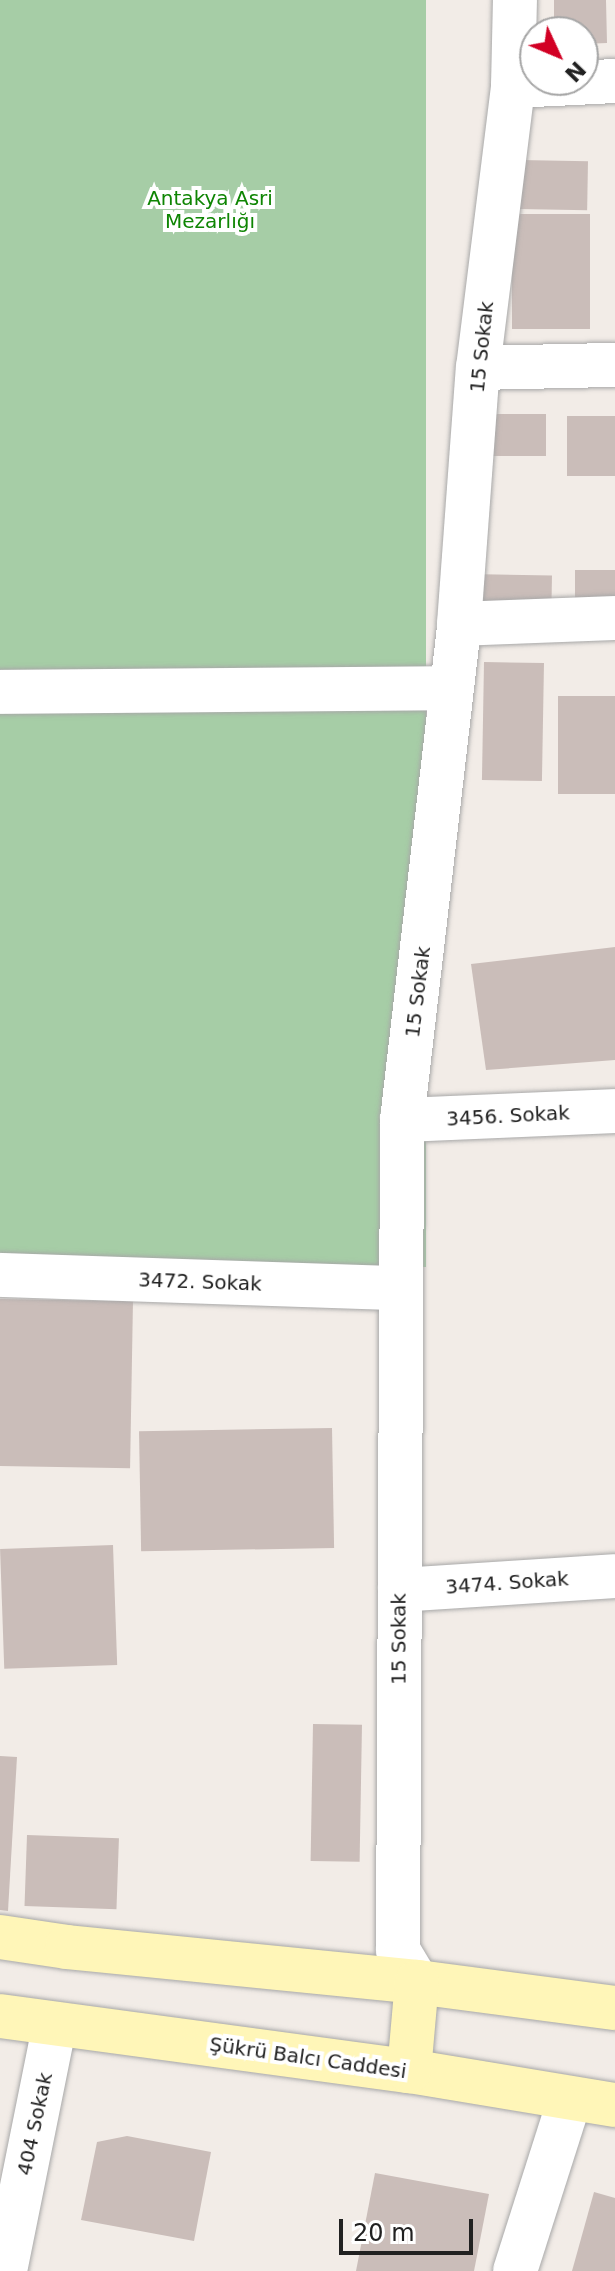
<!DOCTYPE html>
<meta charset="utf-8">
<style>
body{margin:0}
#map{position:relative;width:615px;height:2271px;overflow:hidden;background:#f2ece7;font-family:"DejaVu Sans",sans-serif}
div>[style]{position:absolute}
[style*='--x']{left:calc(var(--x)*1px);top:calc(var(--y)*1px);width:calc(var(--w)*1px);rotate:calc(var(--a)*1deg)}
.cemetery>*{inset:0;background:#a6cda6;transform-origin:0 0}
.building>*{inset:0;background:#cabdb9;transform-origin:0 0}
.roads{filter:drop-shadow(0 0 2px #a8a8a8) drop-shadow(0 0 2px #a8a8a8)}
.street>*{height:44px;margin:-22px;padding:0 22px;transform-origin:22px;border-radius:22px;background:#fff}
.secondary>*{height:44px;margin:-22px;padding:0 22px;transform-origin:22px;border-radius:22px;background:#fff6b8}
span{translate:-50% -50%;white-space:nowrap;text-align:center;line-height:1.15;-webkit-text-stroke:8px #fff;paint-order:stroke}
.park-label{font-size:20px;color:#0e8503}
.street-label{font-size:20px;color:#212121}
.north{position:absolute;left:519px;top:16px;width:80px;height:80px;box-sizing:border-box;background:#fff;border:2px solid #a6a6a6;border-radius:50%;rotate:134deg;font-size:22px;font-weight:700;line-height:32px;text-align:center;color:#212121}
.north::after{content:'';display:block;margin:auto;width:28px;height:36px;background:#d20024;clip-path:polygon(50% 0,100% 100%,50% 72%,0 100%)}
.scale{position:absolute;left:339px;top:2219px;width:134px;height:36px;box-sizing:border-box;border:4px solid #212121;border-top:0;padding-left:10px;font-size:24px;line-height:28px;white-space:nowrap;color:#212121;-webkit-text-stroke:6px #fff;paint-order:stroke}
</style>
<div id="map">
<div class="cemetery">
<div style="left:0;top:0;width:426px;height:1267px"></div>
</div>
<div class="building">
<div style="clip-path:polygon(554px 0,606px 0,607px 43px,583px 44px,583px 32px,554px 32px)"></div>
<div style="left:520px;top:160px;width:68px;height:49px;rotate:1deg"></div>
<div style="left:590px;top:214px;width:115px;height:78px;rotate:90deg"></div>
<div style="left:485px;top:414px;width:61px;height:42px"></div>
<div style="left:615px;top:416px;width:60px;height:48px;rotate:90deg"></div>
<div style="left:615px;top:570px;width:40px;height:40px;rotate:90deg"></div>
<div style="left:470px;top:574px;width:82px;height:37px;rotate:1deg"></div>
<div style="left:484px;top:662px;width:60px;height:118px;rotate:1deg"></div>
<div style="left:615px;top:696px;width:98px;height:57px;rotate:90deg"></div>
<div style="clip-path:polygon(615px 947px,615px 1060px,486px 1070px,471px 964px)"></div>
<div style="left:0;top:1299px;width:133px;height:167px;rotate:1deg"></div>
<div style="left:332px;top:1428px;width:120px;height:193px;rotate:89deg"></div>
<div style="left:113px;top:1545px;width:120px;height:113px;rotate:88deg"></div>
<div style="left:313px;top:1724px;width:49px;height:137px;rotate:1deg"></div>
<div style="clip-path:polygon(0 1756px,17px 1757px,8px 1911px,0 1910px)"></div>
<div style="left:27px;top:1835px;width:92px;height:71px;rotate:2deg"></div>
<div style="clip-path:polygon(127px 2136px,211px 2152px,194px 2241px,81px 2220px,97px 2142px)"></div>
<div style="clip-path:polygon(375px 2173px,489px 2194px,474px 2271px,356px 2271px)"></div>
<div style="clip-path:polygon(594px 2192px,615px 2198px,615px 2271px,572px 2271px)"></div>
</div>
<div class="roads">
<div class="street">
<div style="--x:513;--y:86;--w:102;--a:-2.8"></div>
<div style="--x:478;--y:368;--w:137;--a:-1.3"></div>
<div style="--x:459;--y:624;--w:156;--a:-2.2"></div>
<div style="--x:0;--y:692;--w:449;--a:-0.5"></div>
<div style="--x:402;--y:1120;--w:213;--a:-2.4"></div>
<div style="--x:0;--y:1275;--w:400;--a:1.9"></div>
<div style="--x:400;--y:1590;--w:215;--a:-3.7"></div>
<div style="--x:417;--y:1982;--w:37;--a:-121"></div>
<div style="--x:398;--y:1950;--w:830;--a:-89.72"></div>
<div style="--x:402;--y:1120;--w:499;--a:-83.4"></div>
<div style="--x:459;--y:624;--w:257;--a:-85.8"></div>
<div style="--x:478;--y:368;--w:284;--a:-82.9"></div>
<div style="--x:513;--y:86;--w:86;--a:-88.7"></div>
<div style="--x:5;--y:2271;--w:252;--a:-78.6"></div>
<div style="--x:515;--y:2271;--w:181;--a:-72.3"></div>
</div>
<div class="secondary">
<div style="--x:0;--y:1937;--w:68;--a:8.5"></div>
<div style="--x:67;--y:1947;--w:352;--a:5.7"></div>
<div style="--x:417;--y:1982;--w:200;--a:7.5"></div>
<div style="--x:0;--y:2016;--w:413;--a:7.7"></div>
<div style="--x:409;--y:2071;--w:209;--a:9.4"></div>
<div style="--x:409;--y:2071;--w:89;--a:-84.9"></div>
</div>
</div>
<div class="park-label">
<span style="left:210px;top:210px">Antakya Asri<br>Mezarlığı</span>
</div>
<div class="street-label">
<span style="left:482px;top:347px;rotate:-84deg">15 Sokak</span>
<span style="left:418px;top:992px;rotate:-83deg">15 Sokak</span>
<span style="left:508px;top:1116px;rotate:-3deg">3456. Sokak</span>
<span style="left:200px;top:1282px;rotate:2deg">3472. Sokak</span>
<span style="left:507px;top:1583px;rotate:-4deg">3474. Sokak</span>
<span style="left:399px;top:1639px;rotate:-90deg">15 Sokak</span>
<span style="left:308px;top:2058px;rotate:8deg">Şükrü Balcı Caddesi</span>
<span style="left:35px;top:2124px;rotate:-78deg">404 Sokak</span>
</div>
<div class="north">N</div>
<div class="scale">20 m</div>
</div>
